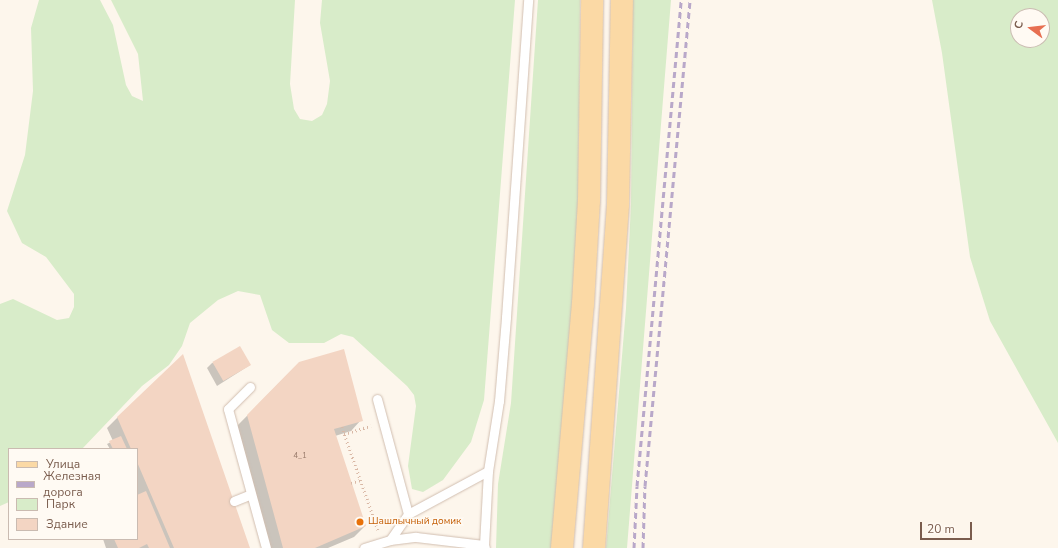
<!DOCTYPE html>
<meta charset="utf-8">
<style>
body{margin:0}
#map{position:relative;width:1058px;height:548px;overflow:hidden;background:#fdf6ec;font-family:"Nunito Sans",sans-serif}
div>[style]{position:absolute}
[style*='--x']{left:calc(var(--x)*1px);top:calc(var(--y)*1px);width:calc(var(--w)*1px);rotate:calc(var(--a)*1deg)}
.green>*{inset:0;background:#d8ecc9}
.shadow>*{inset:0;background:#0003}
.building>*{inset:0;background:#f3d5c3;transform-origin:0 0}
.path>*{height:2.5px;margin-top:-1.25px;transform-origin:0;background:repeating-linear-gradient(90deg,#d9b8a5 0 1px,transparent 0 4px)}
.roads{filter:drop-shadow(0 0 1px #d1beb0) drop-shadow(0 0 1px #d1beb0)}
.service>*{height:9px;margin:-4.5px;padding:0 4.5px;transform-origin:4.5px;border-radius:4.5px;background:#fff}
.primary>*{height:22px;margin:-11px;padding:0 11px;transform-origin:11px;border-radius:11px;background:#fbd9a5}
.rail>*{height:3px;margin-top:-1.5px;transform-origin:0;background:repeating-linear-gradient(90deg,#b9a8c9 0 6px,transparent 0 10px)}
.dots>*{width:11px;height:11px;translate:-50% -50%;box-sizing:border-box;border:2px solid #fffaf3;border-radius:50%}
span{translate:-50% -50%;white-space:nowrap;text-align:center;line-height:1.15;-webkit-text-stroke:3px #fffaf3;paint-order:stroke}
.number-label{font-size:8px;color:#987a6a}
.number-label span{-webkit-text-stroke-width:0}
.food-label{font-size:10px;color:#c56008}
.left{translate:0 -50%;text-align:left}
.legend{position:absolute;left:8px;top:448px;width:130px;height:92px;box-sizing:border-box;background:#fffaf3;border:1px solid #cabbb1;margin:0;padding:5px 7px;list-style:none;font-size:12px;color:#7a5c4d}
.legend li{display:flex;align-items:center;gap:8px;height:20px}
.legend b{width:20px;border:1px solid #cabbb1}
.north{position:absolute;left:1010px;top:8px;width:40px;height:40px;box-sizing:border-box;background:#fffaf3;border:1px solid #cabbb1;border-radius:50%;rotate:285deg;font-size:11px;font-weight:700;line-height:16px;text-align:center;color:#7a5c4d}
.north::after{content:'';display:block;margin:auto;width:14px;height:18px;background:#e76f51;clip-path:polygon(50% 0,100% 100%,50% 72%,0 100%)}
.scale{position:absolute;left:920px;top:522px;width:52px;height:18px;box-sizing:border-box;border:2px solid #7a5c4d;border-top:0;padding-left:5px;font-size:12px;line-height:14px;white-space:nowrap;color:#7a5c4d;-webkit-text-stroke:3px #fffaf3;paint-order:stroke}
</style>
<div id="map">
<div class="green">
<div style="clip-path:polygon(39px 0,100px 0,113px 25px,126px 85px,132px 96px,143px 101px,138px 54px,111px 0,295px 0,290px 84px,294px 109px,300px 119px,312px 121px,322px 115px,327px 104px,330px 81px,320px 23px,322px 0,515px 0,484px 400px,471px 442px,443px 480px,423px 492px,412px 489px,408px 466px,416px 406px,414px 395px,407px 386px,353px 337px,341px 334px,324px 343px,289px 343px,272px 330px,260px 295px,238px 291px,218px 300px,190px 323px,182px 346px,169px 365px,142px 386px,82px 449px,9px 449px,9px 502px,0 506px,0 304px,13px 299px,57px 320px,69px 318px,74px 307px,74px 294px,46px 257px,22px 243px,7px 211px,25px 155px,33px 91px,31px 28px)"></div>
<div style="clip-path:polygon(538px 0,580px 0,578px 211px,572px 329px,553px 548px,496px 548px,498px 484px,511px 403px)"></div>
<div style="clip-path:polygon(633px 0,671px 0,627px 548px,606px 548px,626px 308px,631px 204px)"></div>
<div style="clip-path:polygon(evenodd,932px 0,1058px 0,1058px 443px,990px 321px,970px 257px,942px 53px,932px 0,1018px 16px,1042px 16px,1042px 40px,1018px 40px,1018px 16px)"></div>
</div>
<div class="shadow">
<div style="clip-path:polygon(212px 363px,250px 365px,217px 386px,207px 368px)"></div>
<div style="clip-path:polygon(288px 374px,361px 420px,351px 431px,335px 436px,365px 526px,354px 537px,328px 548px,270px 548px,237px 426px)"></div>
<div style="clip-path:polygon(118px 417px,249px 548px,106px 548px,103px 539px,137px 539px,137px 449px,110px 449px,107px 444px,113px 441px,107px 428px)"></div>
</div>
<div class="building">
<div style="left:240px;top:346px;width:22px;height:32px;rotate:60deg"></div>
<div style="clip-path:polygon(344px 349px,363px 421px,334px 429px,366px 526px,315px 548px,283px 548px,247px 415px,299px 362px)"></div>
<div style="clip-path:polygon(183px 354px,232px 496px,250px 548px,174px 548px,137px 462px,137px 449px,131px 449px,117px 417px)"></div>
<div style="clip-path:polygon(121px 436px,127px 449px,113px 449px,109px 441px)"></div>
<div style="clip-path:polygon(146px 491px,170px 548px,149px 548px,147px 544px,139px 548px,118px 548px,114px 539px,137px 539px,137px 495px)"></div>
</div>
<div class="path">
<div style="--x:342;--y:427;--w:109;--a:70.7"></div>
<div style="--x:344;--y:434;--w:28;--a:-17"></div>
<div style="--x:351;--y:483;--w:9;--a:-18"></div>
</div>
<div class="roads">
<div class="service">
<div style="--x:250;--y:387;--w:31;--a:135"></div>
<div style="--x:228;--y:409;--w:144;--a:74.7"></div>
<div style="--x:377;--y:399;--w:119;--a:74.9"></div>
<div style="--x:234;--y:501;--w:18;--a:-22"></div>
<div style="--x:390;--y:540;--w:32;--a:-55"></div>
<div style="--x:408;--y:514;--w:91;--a:-28.3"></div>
<div style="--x:484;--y:545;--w:74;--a:-86.9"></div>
<div style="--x:488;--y:471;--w:71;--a:-81.1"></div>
<div style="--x:499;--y:401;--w:84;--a:-85.2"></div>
<div style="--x:506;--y:317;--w:318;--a:-86"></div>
<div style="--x:364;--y:548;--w:27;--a:-17"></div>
<div style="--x:390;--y:540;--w:26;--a:-7"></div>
<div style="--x:416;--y:537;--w:68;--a:6.7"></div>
<div style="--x:484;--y:545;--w:3;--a:72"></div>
</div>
<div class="primary">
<div style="--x:562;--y:548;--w:245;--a:-85.1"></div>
<div style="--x:583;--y:304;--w:103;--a:-86.7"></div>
<div style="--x:589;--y:201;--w:201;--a:-89.1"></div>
<div style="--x:594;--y:548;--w:345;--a:-86"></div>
<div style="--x:618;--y:204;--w:204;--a:-88.9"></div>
</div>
</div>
<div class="rail">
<div style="--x:634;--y:548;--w:62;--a:-87.2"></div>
<div style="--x:637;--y:486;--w:488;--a:-84.8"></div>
<div style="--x:643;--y:548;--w:62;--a:-88.2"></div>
<div style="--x:645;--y:486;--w:488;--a:-84.7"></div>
</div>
<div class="dots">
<div style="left:360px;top:522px;background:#e8710a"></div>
</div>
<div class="number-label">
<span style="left:300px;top:456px">4_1</span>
</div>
<div class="food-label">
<span class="left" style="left:368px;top:522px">Шашлычный домик</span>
</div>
<ul class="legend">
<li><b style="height:5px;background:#fbd9a5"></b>Улица</li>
<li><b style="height:5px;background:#b9a8c9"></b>Железная дорога</li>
<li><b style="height:11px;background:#d8ecc9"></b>Парк</li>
<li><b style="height:11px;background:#f3d5c3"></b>Здание</li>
</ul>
<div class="north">С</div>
<div class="scale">20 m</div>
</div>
